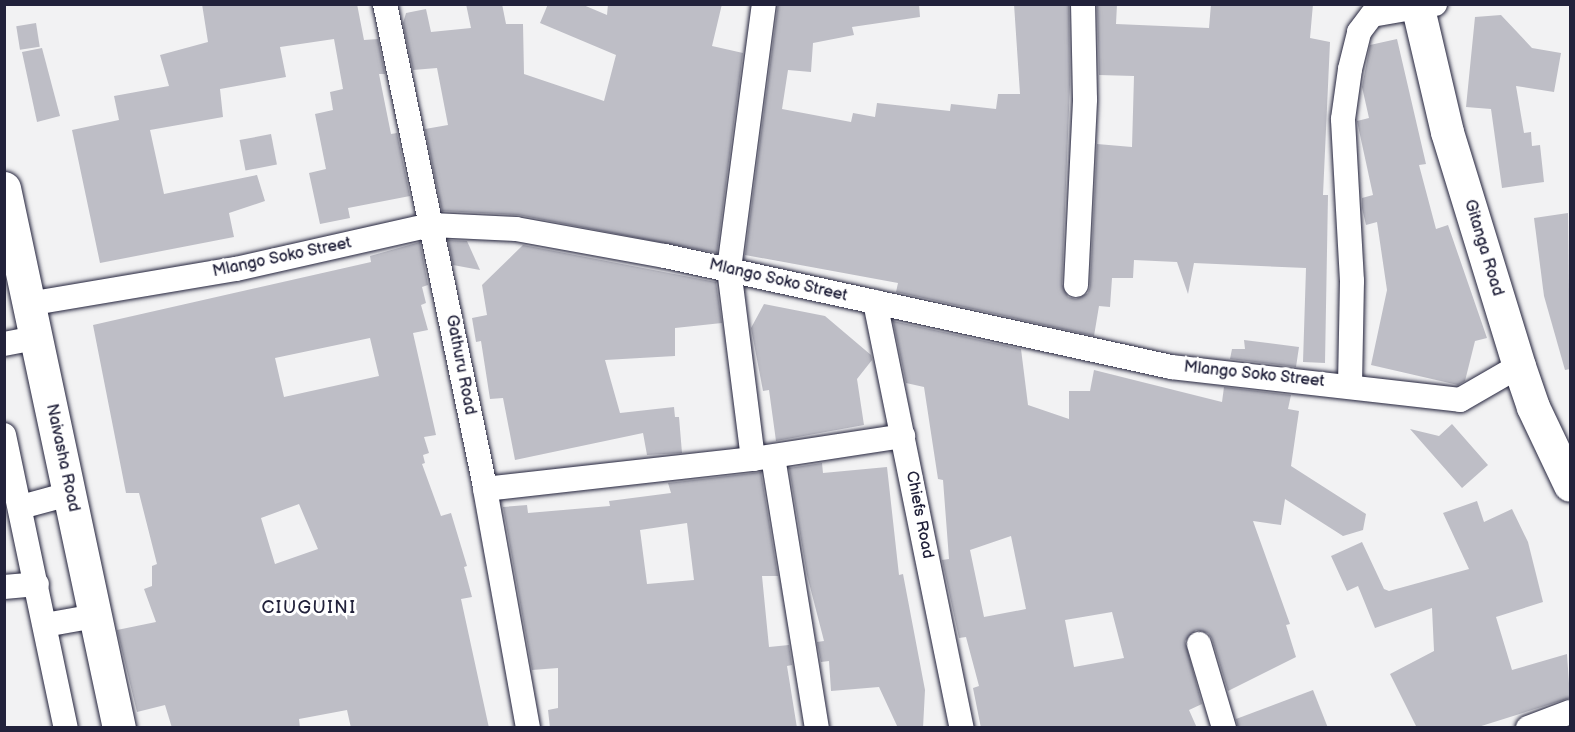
<!DOCTYPE html>
<style>
body{margin:0}
#map{position:relative;width:1575px;height:732px;overflow:hidden;background:#f2f2f3;font-family:"Balsamiq Sans",sans-serif}
div>[style]{position:absolute}
[style*='--x']{left:calc(var(--x)*1px);top:calc(var(--y)*1px);width:calc(var(--w)*1px);rotate:calc(var(--a)*1deg)}
.building>*{inset:0;background:#bebec6;transform-origin:0 0}
.roads{filter:drop-shadow(0 0 2px #22223b) drop-shadow(0 0 2px #22223b)}
.minor>*{height:24px;margin:-12px;padding:0 12px;transform-origin:12px;border-radius:12px;background:#fff}
.secondary>*{height:33px;margin:-16.5px;padding:0 16.5px;transform-origin:16.5px;border-radius:16.5px;background:#fff}
span{translate:-50% -50%;white-space:nowrap;text-align:center;line-height:1.15;-webkit-text-stroke:6px #fff;paint-order:stroke}
.street-label{font-size:16px;color:#22223b}
.neighbourhood-label{font-size:18px;color:#22223b;letter-spacing:1.5px}
.frame{position:absolute;inset:0;border:6px solid #22223b;pointer-events:none}
</style>
<div id="map">
<div class="building">
<div style="clip-path:polygon(202px 4px,357px 4px,364px 40px,378px 39px,385px 74px,379px 74px,391px 134px,397px 133px,410px 196px,348px 208px,350px 218px,320px 224px,309px 173px,326px 169px,315px 114px,333px 110px,330px 92px,343px 89px,334px 39px,280px 47px,286px 77px,220px 89px,223px 117px,150px 130px,164px 194px,257px 175px,265px 201px,229px 213px,234px 237px,100px 263px,72px 130px,119px 120px,114px 96px,169px 86px,160px 55px,208px 42px)"></div>
<div style="clip-path:polygon(466px 4px,502px 4px,506px 24px,523px 24px,524px 74px,604px 101px,616px 55px,540px 23px,548px 4px,581px 4px,607px 15px,608px 4px,722px 4px,712px 46px,743px 53px,717px 253px,518px 215px,442px 211px,425px 129px,448px 125px,437px 68px,413px 70px,403px 23px,406px 13px,426px 9px,431px 32px,471px 28px)"></div>
<div style="clip-path:polygon(778px 4px,919px 4px,920px 17px,852px 27px,854px 35px,813px 43px,811px 72px,788px 70px,782px 109px,851px 122px,853px 113px,875px 117px,877px 103px,950px 111px,951px 104px,996px 109px,998px 94px,1020px 94px,1014px 4px,1069px 4px,1070px 85px,1062px 284px,1068px 297px,1076px 299px,1088px 293px,1090px 286px,1097px 144px,1132px 147px,1134px 76px,1099px 75px,1097px 4px,1117px 4px,1116px 24px,1209px 28px,1211px 4px,1313px 4px,1310px 38px,1330px 42px,1323px 195px,1328px 195px,1325px 363px,1303px 362px,1306px 268px,1194px 263px,1188px 294px,1177px 262px,1134px 260px,1133px 278px,1112px 278px,1110px 307px,1099px 306px,1094px 336px,896px 292px,898px 283px,745px 255px)"></div>
<div style="clip-path:polygon(1501px 15px,1532px 48px,1561px 53px,1554px 92px,1516px 86px,1524px 133px,1531px 132px,1532px 146px,1540px 145px,1544px 182px,1502px 188px,1491px 109px,1466px 107px,1475px 17px)"></div>
<div style="left:36px;top:23px;width:24px;height:20px;rotate:81deg"></div>
<div style="clip-path:polygon(1397px 39px,1426px 164px,1419px 165px,1436px 229px,1448px 225px,1487px 338px,1475px 341px,1465px 381px,1458px 385px,1371px 365px,1387px 290px,1377px 222px,1366px 225px,1362px 208px,1362px 198px,1373px 195px,1357px 121px,1369px 118px,1362px 87px,1370px 45px)"></div>
<div style="clip-path:polygon(42px 48px,60px 116px,37px 122px,22px 52px)"></div>
<div style="left:271px;top:134px;width:31px;height:32px;rotate:79deg"></div>
<div style="clip-path:polygon(1568px 213px,1570px 369px,1565px 370px,1544px 296px,1534px 218px)"></div>
<div style="clip-path:polygon(448px 240px,467px 241px,480px 270px,453px 265px)"></div>
<div style="clip-path:polygon(evenodd,420px 242px,428px 285px,422px 287px,426px 303px,421px 305px,428px 330px,413px 333px,436px 435px,424px 437px,429px 453px,423px 455px,425px 463px,422px 464px,441px 516px,451px 513px,467px 566px,464px 567px,472px 597px,461px 599px,489px 728px,351px 728px,347px 710px,299px 719px,300px 728px,172px 728px,165px 705px,137px 712px,117px 630px,156px 622px,144px 589px,152px 586px,152px 566px,157px 564px,139px 493px,126px 493px,93px 325px,371px 262px,370px 256px,420px 242px,370px 338px,379px 376px,284px 397px,275px 358px,370px 338px,420px 242px,299px 504px,318px 549px,275px 564px,261px 518px,299px 504px)"></div>
<div style="clip-path:polygon(523px 245px,716px 282px,722px 323px,675px 328px,675px 356px,605px 360px,620px 413px,674px 407px,675px 417px,679px 417px,682px 453px,647px 455px,643px 433px,515px 460px,503px 398px,490px 399px,481px 341px,476px 342px,472px 318px,487px 315px,482px 285px)"></div>
<div style="clip-path:polygon(764px 304px,825px 316px,871px 355px,872px 360px,857px 379px,864px 425px,776px 441px,769px 390px,763px 391px,751px 328px)"></div>
<div style="clip-path:polygon(evenodd,893px 321px,1021px 349px,1028px 405px,1069px 419px,1069px 391px,1090px 391px,1094px 370px,1222px 402px,1224px 387px,1291px 395px,1288px 409px,1299px 411px,1291px 466px,1366px 514px,1363px 530px,1343px 536px,1285px 499px,1281px 525px,1253px 521px,1290px 624px,1286px 625px,1296px 657px,1228px 691px,1212px 639px,1208px 633px,1196px 630px,1185px 641px,1202px 704px,1189px 710px,1197px 728px,981px 728px,973px 688px,979px 686px,966px 637px,959px 638px,942px 560px,949px 559px,943px 480px,938px 479px,924px 387px,906px 383px,893px 321px,1011px 536px,1026px 609px,984px 617px,970px 550px,1011px 536px,893px 321px,1112px 612px,1124px 658px,1074px 667px,1065px 620px,1112px 612px)"></div>
<div style="clip-path:polygon(1244px 340px,1299px 347px,1296px 367px,1230px 359px,1232px 349px,1245px 349px)"></div>
<div style="clip-path:polygon(1452px 424px,1488px 465px,1462px 488px,1410px 429px,1439px 436px)"></div>
<div style="clip-path:polygon(822px 463px,823px 473px,887px 467px,899px 575px,903px 574px,925px 690px,923px 728px,898px 728px,879px 687px,831px 691px,829px 661px,821px 662px,817px 642px,824px 641px,807px 575px,789px 468px)"></div>
<div style="clip-path:polygon(evenodd,761px 472px,778px 576px,762px 576px,769px 647px,789px 645px,792px 665px,787px 666px,797px 728px,550px 728px,548px 710px,558px 708px,558px 668px,532px 670px,503px 507px,527px 505px,528px 513px,610px 506px,609px 501px,671px 493px,668px 483px,761px 472px,687px 523px,694px 580px,647px 584px,640px 530px,687px 523px)"></div>
<div style="clip-path:polygon(1477px 501px,1484px 522px,1512px 509px,1528px 542px,1543px 602px,1496px 617px,1512px 670px,1567px 654px,1570px 698px,1475px 728px,1417px 728px,1390px 674px,1434px 651px,1432px 608px,1375px 628px,1358px 586px,1347px 591px,1331px 556px,1362px 542px,1384px 589px,1389px 591px,1469px 569px,1443px 513px)"></div>
<div style="clip-path:polygon(1313px 690px,1328px 728px,1238px 728px,1236px 719px)"></div>
</div>
<div class="roads">
<div class="minor">
<div style="--x:385;--y:4;--w:495;--a:78.3"></div>
<div style="--x:485;--y:489;--w:243;--a:79.8"></div>
<div style="--x:1076;--y:285;--w:186;--a:-87.2"></div>
<div style="--x:1085;--y:99;--w:95;--a:-91.2"></div>
<div style="--x:875;--y:302;--w:435;--a:78.5"></div>
<div style="--x:28;--y:304;--w:211;--a:-9.6"></div>
<div style="--x:236;--y:269;--w:201;--a:-12.7"></div>
<div style="--x:432;--y:225;--w:84;--a:2.7"></div>
<div style="--x:516;--y:229;--w:151;--a:10.3"></div>
<div style="--x:665;--y:256;--w:518;--a:12.37"></div>
<div style="--x:1171;--y:367;--w:291;--a:6.5"></div>
<div style="--x:1460;--y:400;--w:68;--a:-30"></div>
<div style="--x:4;--y:344;--w:33;--a:-11"></div>
<div style="--x:1350;--y:385;--w:104;--a:-88.9"></div>
<div style="--x:1352;--y:281;--w:162;--a:-93.2"></div>
<div style="--x:1343;--y:119;--w:50;--a:-82"></div>
<div style="--x:1350;--y:69;--w:38;--a:-76"></div>
<div style="--x:1359;--y:32;--w:21;--a:-53"></div>
<div style="--x:1372;--y:15;--w:64;--a:-9.9"></div>
<div style="--x:4;--y:435;--w:299;--a:78.1"></div>
<div style="--x:773;--y:457;--w:275;--a:80.8"></div>
<div style="--x:753;--y:459;--w:192;--a:-97.2"></div>
<div style="--x:729;--y:269;--w:267;--a:-82.5"></div>
<div style="--x:485;--y:489;--w:270;--a:-6.4"></div>
<div style="--x:753;--y:459;--w:152;--a:-8.7"></div>
<div style="--x:21;--y:507;--w:50;--a:-15.2"></div>
<div style="--x:4;--y:587;--w:33;--a:-5"></div>
<div style="--x:45;--y:625;--w:51;--a:-10.2"></div>
<div style="--x:1199;--y:644;--w:88;--a:73.4"></div>
<div style="--x:1528;--y:728;--w:45;--a:-20.9"></div>
</div>
<div class="secondary">
<div style="--x:1417;--y:4;--w:131;--a:76.8"></div>
<div style="--x:1447;--y:132;--w:245;--a:72.9"></div>
<div style="--x:1519;--y:366;--w:43;--a:71.1"></div>
<div style="--x:1533;--y:407;--w:86;--a:64.6"></div>
<div style="--x:4;--y:188;--w:552;--a:77.98"></div>
</div>
</div>
<div class="street-label">
<span style="left:1483px;top:248px;rotate:73deg">Gitanga Road</span>
<span style="left:282px;top:258px;rotate:-12deg">Mlango Soko Street</span>
<span style="left:778px;top:281px;rotate:13deg">Mlango Soko Street</span>
<span style="left:460px;top:365px;rotate:79deg">Gathuru Road</span>
<span style="left:1254px;top:375px;rotate:6deg">Mlango Soko Street</span>
<span style="left:62px;top:458px;rotate:78deg">Naivasha Road</span>
<span style="left:919px;top:515px;rotate:79deg">Chiefs Road</span>
</div>
<div class="neighbourhood-label">
<span style="left:309px;top:608px">CIUGUINI</span>
</div>
<div class="frame"></div>
</div>
